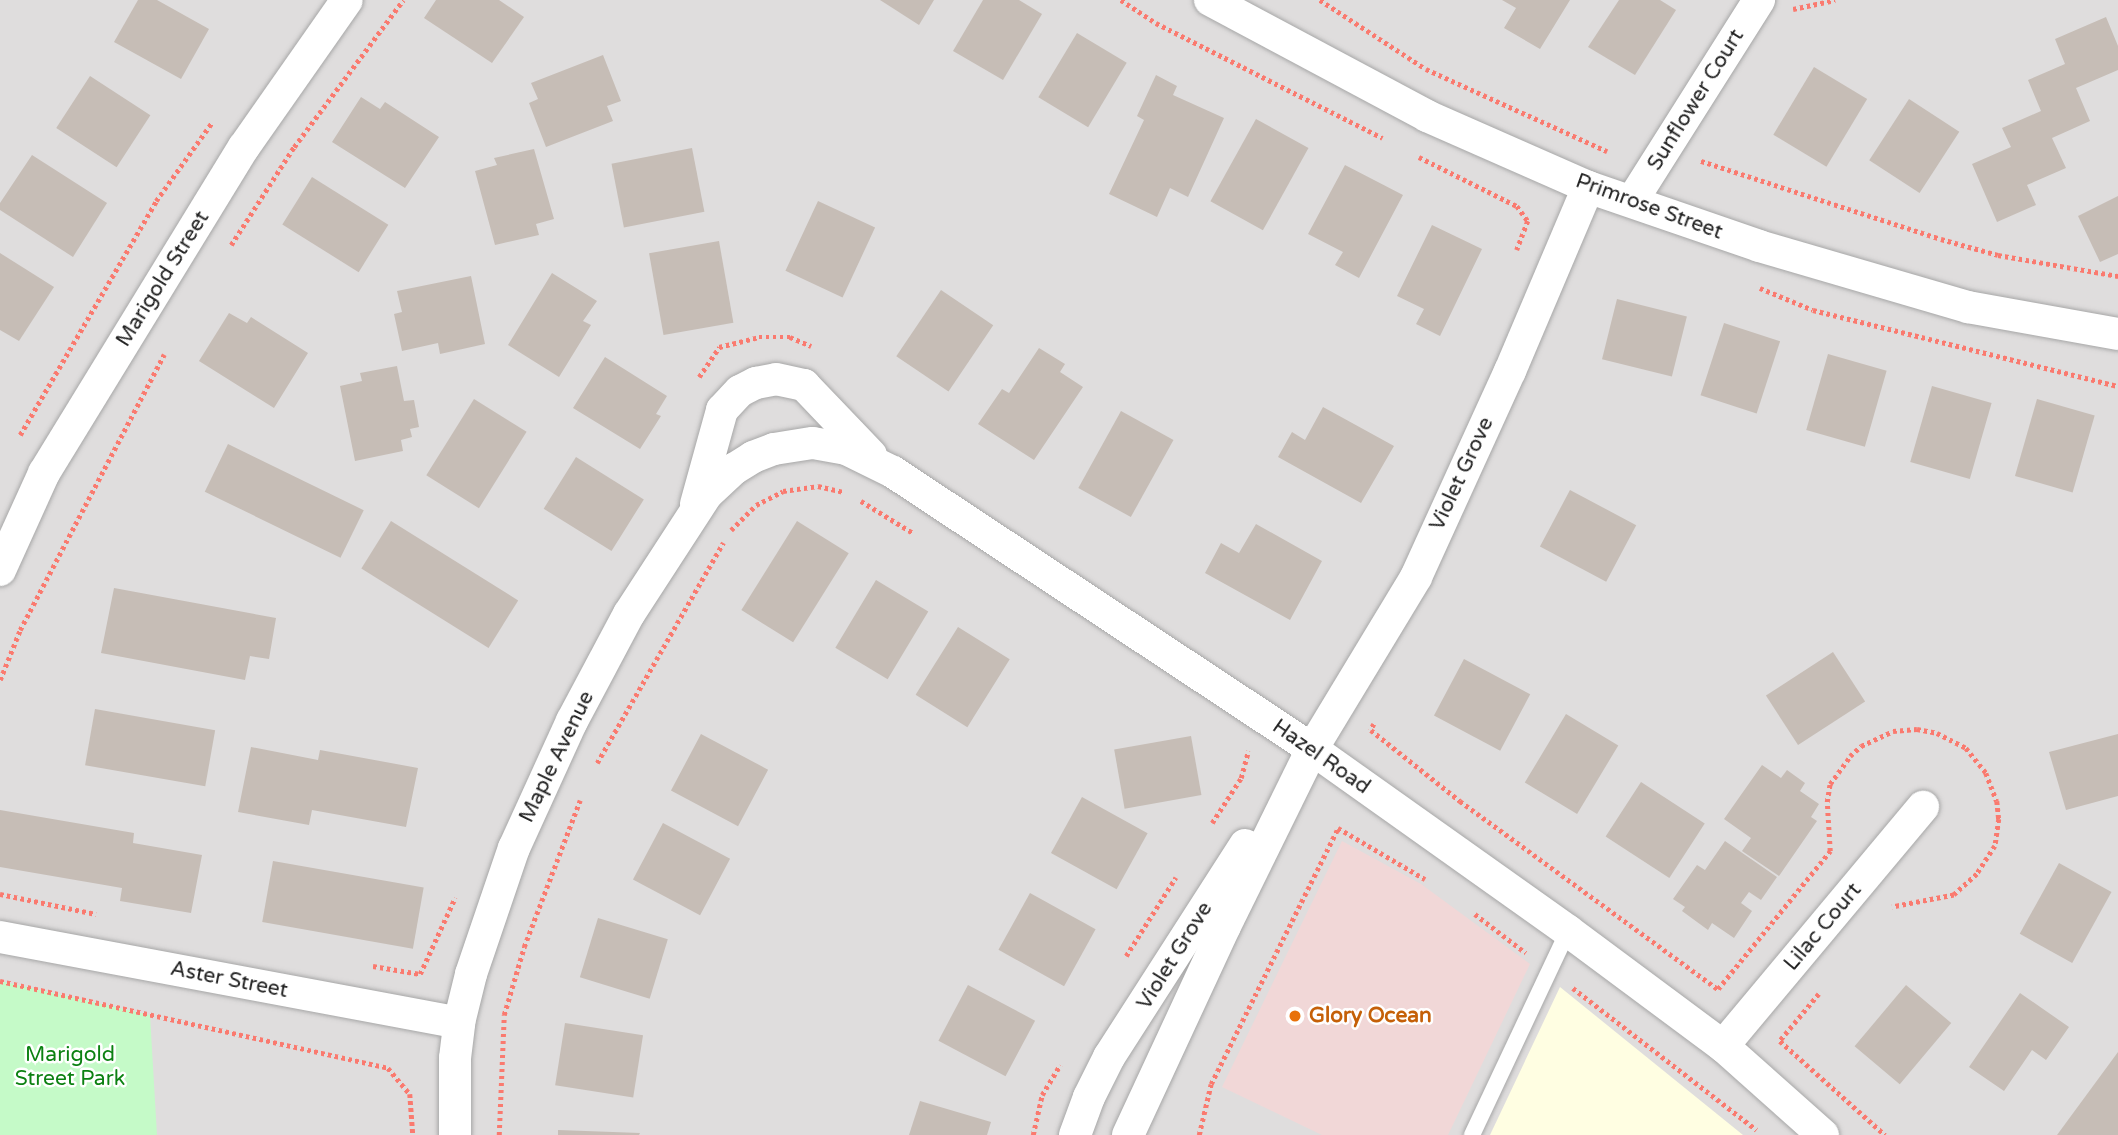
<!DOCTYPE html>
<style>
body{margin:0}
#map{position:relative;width:2118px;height:1135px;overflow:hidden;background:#f1ede7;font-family:"Varela Round",sans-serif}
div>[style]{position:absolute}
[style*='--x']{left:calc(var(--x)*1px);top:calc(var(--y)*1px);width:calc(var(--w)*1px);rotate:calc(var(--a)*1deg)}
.residential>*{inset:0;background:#dfdddd;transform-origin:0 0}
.commercial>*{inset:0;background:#f1d7d7}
.education>*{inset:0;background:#fffee2}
.park>*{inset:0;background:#c5fac8}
.building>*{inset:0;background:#c6bdb6;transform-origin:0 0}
.path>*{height:4.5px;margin-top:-2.25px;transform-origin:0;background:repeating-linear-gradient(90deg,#fa7a6f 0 3.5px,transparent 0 7px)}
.roads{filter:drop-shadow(0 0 2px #a7a7a7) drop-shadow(0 0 2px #a7a7a7)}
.lane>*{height:16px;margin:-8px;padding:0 8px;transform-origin:8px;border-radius:8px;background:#fff}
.street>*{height:32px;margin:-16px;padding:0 16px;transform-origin:16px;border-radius:16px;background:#fff}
.dots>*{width:19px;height:19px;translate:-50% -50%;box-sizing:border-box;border:4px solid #fff;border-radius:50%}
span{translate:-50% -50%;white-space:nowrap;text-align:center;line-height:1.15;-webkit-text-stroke:5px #fff;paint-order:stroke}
.street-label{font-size:21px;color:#202020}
.food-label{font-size:21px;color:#c56008;font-weight:700}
.left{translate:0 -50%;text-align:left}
.park-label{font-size:21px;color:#0c8112}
</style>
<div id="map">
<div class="residential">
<div style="left:0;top:0;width:2118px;height:1135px"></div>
</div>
<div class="commercial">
<div style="clip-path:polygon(1342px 841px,1421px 884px,1530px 964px,1448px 1135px,1322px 1135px,1222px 1087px)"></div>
</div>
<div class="education">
<div style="clip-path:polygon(1560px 987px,1743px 1135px,1490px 1135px)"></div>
</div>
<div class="park">
<div style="clip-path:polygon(0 981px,150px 1015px,157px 1135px,0 1135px)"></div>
</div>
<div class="building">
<div style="clip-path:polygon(138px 0,157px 0,209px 29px,181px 79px,114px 42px)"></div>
<div style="clip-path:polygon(436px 0,499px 0,524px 17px,492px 63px,424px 18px)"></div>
<div style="clip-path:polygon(880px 0,934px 0,919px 25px)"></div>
<div style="clip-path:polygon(983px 0,1019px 0,1042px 14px,1003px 80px,953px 51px)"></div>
<div style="clip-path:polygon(1502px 0,1570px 0,1540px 49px,1504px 28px,1516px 8px)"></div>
<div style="clip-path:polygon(1619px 0,1660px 0,1676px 10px,1635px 75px,1588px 47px)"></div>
<div style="clip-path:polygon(2106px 17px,2118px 46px,2118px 70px,2076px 88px,2090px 121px,2052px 138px,2066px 168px,2027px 185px,2036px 205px,1997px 222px,1972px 164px,2011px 147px,2002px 128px,2041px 111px,2028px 80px,2065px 64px,2055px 39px)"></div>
<div style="left:1077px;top:33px;width:58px;height:75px;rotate:31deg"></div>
<div style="clip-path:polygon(603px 55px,621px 101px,607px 106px,613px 121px,546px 147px,529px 103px,538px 99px,531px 83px)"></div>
<div style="left:1814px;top:67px;width:62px;height:79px;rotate:31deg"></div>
<div style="clip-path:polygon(1156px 75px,1177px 86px,1173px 95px,1224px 118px,1188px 197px,1170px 188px,1157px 217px,1109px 194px,1144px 120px,1137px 116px)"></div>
<div style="left:90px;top:76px;width:72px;height:62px;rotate:33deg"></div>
<div style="clip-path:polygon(361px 97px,380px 109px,385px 102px,439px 137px,405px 188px,332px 142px)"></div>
<div style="left:1909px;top:99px;width:60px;height:73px;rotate:33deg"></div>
<div style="left:1256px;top:119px;width:60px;height:94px;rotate:29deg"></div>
<div style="left:692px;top:148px;width:65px;height:82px;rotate:79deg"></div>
<div style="clip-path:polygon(534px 149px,554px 219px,536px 224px,539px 235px,495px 245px,475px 171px,497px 165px,494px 158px)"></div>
<div style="clip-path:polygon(32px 155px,107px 203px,73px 257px,0 210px,0 203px)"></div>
<div style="clip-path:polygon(1345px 165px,1403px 195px,1359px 278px,1335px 265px,1343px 252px,1308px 234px)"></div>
<div style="left:312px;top:177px;width:90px;height:56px;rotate:32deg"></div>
<div style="clip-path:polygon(2118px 196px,2118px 254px,2100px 262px,2078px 216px)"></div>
<div style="left:818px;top:201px;width:63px;height:77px;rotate:25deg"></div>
<div style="clip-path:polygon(1432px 225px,1482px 249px,1440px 336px,1416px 324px,1424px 309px,1397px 296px)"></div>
<div style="left:719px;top:241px;width:83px;height:71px;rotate:80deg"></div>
<div style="clip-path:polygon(0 253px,54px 287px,19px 341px,0 330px)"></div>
<div style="clip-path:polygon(552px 273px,597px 301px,583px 321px,591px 325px,559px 377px,508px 345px)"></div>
<div style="clip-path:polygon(471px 276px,485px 344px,440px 354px,438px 343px,402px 351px,394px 314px,402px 312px,397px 291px)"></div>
<div style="left:941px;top:290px;width:63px;height:80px;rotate:34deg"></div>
<div style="left:1617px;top:299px;width:72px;height:62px;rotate:14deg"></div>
<div style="clip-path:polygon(229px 313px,247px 323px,251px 317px,308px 353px,274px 408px,199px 361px)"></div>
<div style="left:1724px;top:323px;width:59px;height:76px;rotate:18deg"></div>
<div style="clip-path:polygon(1039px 348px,1065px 364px,1060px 372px,1083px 387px,1034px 460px,978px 424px,1002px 389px,1009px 393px)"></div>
<div style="left:1828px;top:354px;width:61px;height:79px;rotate:16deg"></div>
<div style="clip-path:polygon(605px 357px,667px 396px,656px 414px,661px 416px,640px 449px,573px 408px)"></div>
<div style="clip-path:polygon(397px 366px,404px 401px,414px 400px,419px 427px,410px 429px,412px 437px,401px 440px,403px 451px,355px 461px,340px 386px,362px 381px,360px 373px)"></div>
<div style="left:1932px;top:386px;width:62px;height:79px;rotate:16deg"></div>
<div style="left:474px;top:399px;width:62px;height:90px;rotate:32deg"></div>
<div style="left:2037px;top:399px;width:60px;height:80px;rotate:16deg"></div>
<div style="clip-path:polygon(1323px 407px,1394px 446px,1361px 503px,1278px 457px,1292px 432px,1305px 440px)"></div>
<div style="left:1121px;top:411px;width:60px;height:88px;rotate:29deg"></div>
<div style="left:228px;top:444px;width:151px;height:53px;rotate:26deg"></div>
<div style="left:576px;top:457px;width:80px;height:61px;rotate:32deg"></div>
<div style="left:1570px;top:490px;width:75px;height:64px;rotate:28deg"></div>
<div style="left:391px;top:521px;width:150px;height:56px;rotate:32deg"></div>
<div style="left:797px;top:521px;width:61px;height:105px;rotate:32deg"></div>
<div style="clip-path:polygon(1256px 524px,1322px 561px,1290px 620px,1205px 573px,1221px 543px,1239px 553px)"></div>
<div style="left:876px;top:580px;width:61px;height:79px;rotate:31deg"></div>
<div style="clip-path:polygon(114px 588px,276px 618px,269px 659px,250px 656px,245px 680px,101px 653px)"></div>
<div style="left:958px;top:627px;width:61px;height:80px;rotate:32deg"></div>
<div style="left:1833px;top:652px;width:59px;height:80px;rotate:57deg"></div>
<div style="left:1464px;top:659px;width:75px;height:64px;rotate:28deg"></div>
<div style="left:95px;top:709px;width:122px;height:57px;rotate:10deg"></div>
<div style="left:1566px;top:714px;width:61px;height:80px;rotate:31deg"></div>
<div style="left:701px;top:734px;width:76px;height:64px;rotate:28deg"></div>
<div style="clip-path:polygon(2118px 734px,2118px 796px,2066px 810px,2049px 752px)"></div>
<div style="left:1191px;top:736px;width:60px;height:78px;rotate:80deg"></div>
<div style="clip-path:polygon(251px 747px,318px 760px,320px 750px,418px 768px,406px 827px,312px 810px,309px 825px,238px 812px)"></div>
<div style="clip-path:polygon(1762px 765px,1781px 778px,1787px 770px,1805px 783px,1800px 791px,1819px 804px,1811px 817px,1817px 821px,1779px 876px,1742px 851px,1751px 838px,1724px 819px)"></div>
<div style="left:1641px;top:782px;width:76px;height:65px;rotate:33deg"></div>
<div style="left:1082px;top:797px;width:75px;height:64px;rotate:29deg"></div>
<div style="clip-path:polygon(0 810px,134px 833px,133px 843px,202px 855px,191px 913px,120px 901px,122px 888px,0 867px)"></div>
<div style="left:663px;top:823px;width:76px;height:64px;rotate:28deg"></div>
<div style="clip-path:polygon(1725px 841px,1777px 877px,1761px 900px,1749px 892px,1741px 903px,1752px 911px,1734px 938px,1712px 923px,1708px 930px,1682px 911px,1685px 907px,1673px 899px,1697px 865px,1705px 870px)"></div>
<div style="left:273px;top:861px;width:153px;height:62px;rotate:10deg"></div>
<div style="left:2059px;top:863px;width:60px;height:81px;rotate:29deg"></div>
<div style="left:1030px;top:893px;width:75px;height:65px;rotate:29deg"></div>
<div style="left:598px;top:918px;width:73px;height:62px;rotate:17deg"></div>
<div style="left:968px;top:985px;width:76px;height:63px;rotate:28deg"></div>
<div style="left:1906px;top:985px;width:59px;height:80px;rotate:40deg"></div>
<div style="clip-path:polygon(2020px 993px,2069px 1027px,2046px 1060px,2032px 1050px,2004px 1091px,1969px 1067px)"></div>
<div style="left:565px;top:1023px;width:79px;height:63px;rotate:9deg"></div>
<div style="clip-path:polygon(2118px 1052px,2118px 1135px,2057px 1135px)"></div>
<div style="clip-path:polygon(920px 1101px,991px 1122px,987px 1135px,909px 1135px)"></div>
<div style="clip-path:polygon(558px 1130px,640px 1133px,639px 1135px,558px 1135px)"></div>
</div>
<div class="path">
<div style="--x:1121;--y:0;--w:42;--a:33.3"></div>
<div style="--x:1156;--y:23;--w:254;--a:26.9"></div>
<div style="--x:1320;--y:0;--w:126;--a:33.1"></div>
<div style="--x:1426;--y:69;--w:199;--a:24.4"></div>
<div style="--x:1793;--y:9;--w:43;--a:-12.1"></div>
<div style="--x:1419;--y:157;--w:110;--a:26.6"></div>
<div style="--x:1517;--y:206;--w:19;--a:54"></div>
<div style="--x:1528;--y:221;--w:31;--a:111"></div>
<div style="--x:1701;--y:161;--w:252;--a:18"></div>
<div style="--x:1941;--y:239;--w:59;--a:15.7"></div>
<div style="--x:1998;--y:255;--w:122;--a:9.9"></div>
<div style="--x:231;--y:245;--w:117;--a:-57.3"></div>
<div style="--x:294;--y:147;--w:183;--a:-53.4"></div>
<div style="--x:1760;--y:288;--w:57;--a:22.5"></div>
<div style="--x:1813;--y:310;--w:314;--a:14"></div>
<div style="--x:699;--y:377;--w:36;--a:-56"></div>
<div style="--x:719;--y:347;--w:41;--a:-14"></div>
<div style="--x:759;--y:337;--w:31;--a:0"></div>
<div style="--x:790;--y:337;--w:23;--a:23"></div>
<div style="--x:20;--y:435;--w:271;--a:-59.8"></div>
<div style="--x:156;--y:201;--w:95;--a:-54.5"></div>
<div style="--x:861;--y:501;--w:61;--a:31.6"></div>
<div style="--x:731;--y:530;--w:35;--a:-45"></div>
<div style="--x:756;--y:505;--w:30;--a:-27"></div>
<div style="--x:783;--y:491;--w:35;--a:-8"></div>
<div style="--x:818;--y:486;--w:27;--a:13"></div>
<div style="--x:0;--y:680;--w:54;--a:-68.2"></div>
<div style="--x:20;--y:630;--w:311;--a:-62.4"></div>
<div style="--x:1374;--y:724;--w:7;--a:117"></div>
<div style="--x:1371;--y:730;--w:114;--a:38.6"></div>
<div style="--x:1460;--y:801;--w:319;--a:36.1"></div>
<div style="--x:1718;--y:989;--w:178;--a:-50.9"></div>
<div style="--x:1830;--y:851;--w:49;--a:-93.5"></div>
<div style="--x:1827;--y:802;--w:18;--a:-81"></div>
<div style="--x:1830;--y:784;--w:34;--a:-54"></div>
<div style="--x:1850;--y:756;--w:15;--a:-42"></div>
<div style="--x:1861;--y:746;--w:35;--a:-25"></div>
<div style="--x:1893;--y:731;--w:24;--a:-5"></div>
<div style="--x:1917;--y:729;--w:20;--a:11"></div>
<div style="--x:1937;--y:733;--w:33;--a:27"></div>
<div style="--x:1966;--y:748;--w:32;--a:51"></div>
<div style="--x:1986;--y:773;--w:30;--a:69"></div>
<div style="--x:1997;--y:801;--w:18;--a:84"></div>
<div style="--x:1999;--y:819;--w:27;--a:98"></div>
<div style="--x:1995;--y:846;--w:33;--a:123"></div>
<div style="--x:1977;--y:874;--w:31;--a:138"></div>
<div style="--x:1954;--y:895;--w:63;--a:169"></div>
<div style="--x:597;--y:763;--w:254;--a:-60.2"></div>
<div style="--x:1212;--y:823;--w:54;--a:-57.2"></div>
<div style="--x:1241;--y:778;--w:28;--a:-75"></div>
<div style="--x:0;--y:894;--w:98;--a:11.8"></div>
<div style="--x:1475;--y:914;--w:64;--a:37.4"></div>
<div style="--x:1126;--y:956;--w:93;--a:-57.7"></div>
<div style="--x:373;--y:966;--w:48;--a:9.7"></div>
<div style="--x:420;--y:974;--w:84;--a:-65.3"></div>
<div style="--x:0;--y:981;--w:398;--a:12.6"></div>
<div style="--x:388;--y:1068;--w:34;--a:50"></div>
<div style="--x:410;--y:1094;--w:41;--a:85.8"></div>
<div style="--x:1573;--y:988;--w:232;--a:37.7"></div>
<div style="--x:1819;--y:994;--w:61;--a:129.7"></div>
<div style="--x:1780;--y:1041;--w:141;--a:41.8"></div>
<div style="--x:499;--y:1135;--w:120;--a:-87.6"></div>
<div style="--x:504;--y:1015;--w:71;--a:-73.6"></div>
<div style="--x:524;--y:947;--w:157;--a:-69.1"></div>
<div style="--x:1033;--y:1135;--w:41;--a:-77.3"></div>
<div style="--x:1042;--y:1095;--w:35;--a:-59"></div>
<div style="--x:1199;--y:1135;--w:52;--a:-76.8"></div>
<div style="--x:1211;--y:1084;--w:286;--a:-63.6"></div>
<div style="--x:1338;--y:828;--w:101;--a:30.4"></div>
</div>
<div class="roads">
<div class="lane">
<div style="--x:1472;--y:1135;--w:225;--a:-64.8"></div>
</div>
<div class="street">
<div style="--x:1210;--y:0;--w:246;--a:28.1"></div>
<div style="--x:1427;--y:116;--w:176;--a:23.8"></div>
<div style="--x:1588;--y:187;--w:181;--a:19"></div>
<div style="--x:1759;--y:246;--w:218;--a:16.3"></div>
<div style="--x:1968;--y:307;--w:152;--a:10.2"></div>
<div style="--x:1632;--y:201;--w:238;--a:-57.7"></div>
<div style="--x:696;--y:504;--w:98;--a:-74.5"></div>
<div style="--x:722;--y:410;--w:26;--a:-47"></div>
<div style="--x:740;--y:391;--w:18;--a:-27"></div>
<div style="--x:756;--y:383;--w:20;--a:-11"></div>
<div style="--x:776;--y:379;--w:29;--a:12"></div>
<div style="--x:804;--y:385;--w:97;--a:46.3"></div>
<div style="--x:0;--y:570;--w:107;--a:-65.6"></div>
<div style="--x:44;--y:473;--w:382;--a:-58.5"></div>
<div style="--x:244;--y:147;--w:179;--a:-55"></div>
<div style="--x:0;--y:937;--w:467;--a:10.6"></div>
<div style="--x:1723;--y:1046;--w:312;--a:-50.1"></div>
<div style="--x:455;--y:1135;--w:77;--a:-90"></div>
<div style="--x:455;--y:1058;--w:35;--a:-83"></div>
<div style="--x:459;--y:1023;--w:50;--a:-76.2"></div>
<div style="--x:471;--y:974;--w:133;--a:-71.2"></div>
<div style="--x:514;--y:848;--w:140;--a:-65.5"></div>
<div style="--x:572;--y:721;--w:121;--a:-62"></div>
<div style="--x:629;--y:614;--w:143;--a:-57"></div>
<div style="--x:707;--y:494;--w:37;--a:-43"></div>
<div style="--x:734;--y:469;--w:22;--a:-32"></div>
<div style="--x:753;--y:457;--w:22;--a:-21"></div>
<div style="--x:774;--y:449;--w:39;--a:-9"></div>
<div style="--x:813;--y:443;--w:34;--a:10"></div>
<div style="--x:846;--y:449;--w:52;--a:26.1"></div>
<div style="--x:893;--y:472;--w:502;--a:33.47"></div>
<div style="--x:1312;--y:749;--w:314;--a:35.4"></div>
<div style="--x:1568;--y:931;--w:193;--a:36.6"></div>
<div style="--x:1723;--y:1046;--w:134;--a:41.7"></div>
<div style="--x:1075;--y:1135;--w:40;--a:-69.8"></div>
<div style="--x:1089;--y:1097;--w:45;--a:-63.4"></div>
<div style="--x:1109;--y:1057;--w:252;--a:-57.3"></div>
<div style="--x:1128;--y:1135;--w:230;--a:-65.1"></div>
<div style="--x:1225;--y:926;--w:197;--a:-63.8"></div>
<div style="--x:1312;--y:749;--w:201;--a:-58.8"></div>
<div style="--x:1416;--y:577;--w:226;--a:-65.5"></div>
<div style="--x:1510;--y:371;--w:200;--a:-67"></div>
</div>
</div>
<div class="dots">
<div style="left:1295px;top:1016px;background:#e8710a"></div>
</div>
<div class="street-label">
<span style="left:1696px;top:100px;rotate:-58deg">Sunflower Court</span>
<span style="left:1649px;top:207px;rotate:20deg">Primrose Street</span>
<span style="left:163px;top:279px;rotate:-58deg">Marigold Street</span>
<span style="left:1462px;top:474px;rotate:-65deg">Violet Grove</span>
<span style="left:557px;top:757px;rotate:-64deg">Maple Avenue</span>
<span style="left:1321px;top:757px;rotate:35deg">Hazel Road</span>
<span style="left:1823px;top:927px;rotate:-50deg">Lilac Court</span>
<span style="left:1175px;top:956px;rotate:-58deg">Violet Grove</span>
<span style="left:229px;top:980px;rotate:11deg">Aster Street</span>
</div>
<div class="food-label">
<span class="left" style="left:1309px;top:1016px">Glory Ocean</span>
</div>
<div class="park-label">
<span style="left:70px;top:1067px">Marigold<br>Street Park</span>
</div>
</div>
